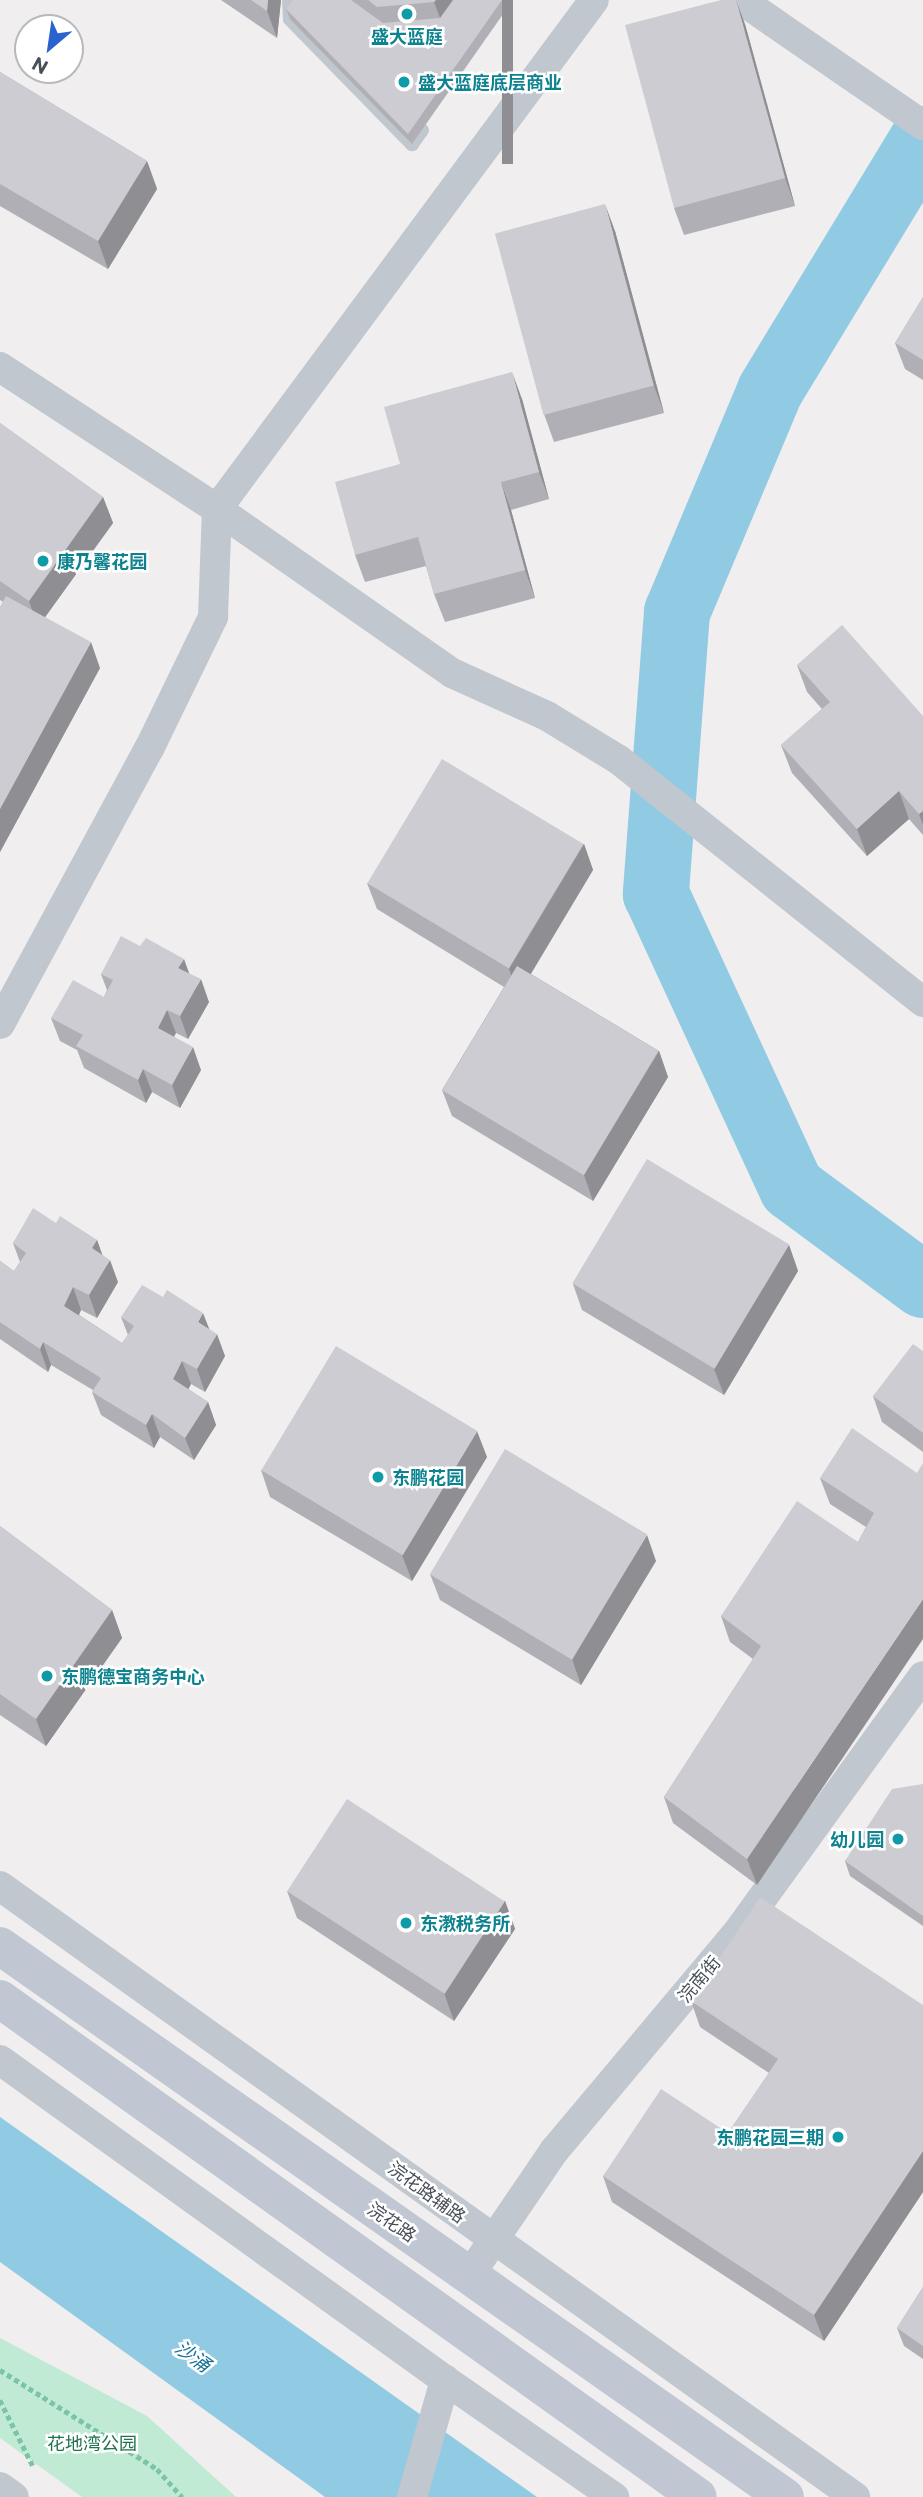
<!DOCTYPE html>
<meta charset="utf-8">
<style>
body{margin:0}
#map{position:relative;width:923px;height:2497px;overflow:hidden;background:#f0eeee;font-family:Commissioner,"Noto Sans SC",sans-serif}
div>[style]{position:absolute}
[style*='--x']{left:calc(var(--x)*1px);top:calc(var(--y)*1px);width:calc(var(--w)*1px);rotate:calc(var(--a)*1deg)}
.green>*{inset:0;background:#c0ead4}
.water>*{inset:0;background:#91cae3}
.river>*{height:66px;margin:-33px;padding:0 33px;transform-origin:33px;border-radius:33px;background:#91cae3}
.path>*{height:4.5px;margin-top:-2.25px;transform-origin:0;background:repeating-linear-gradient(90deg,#7bc5a7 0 5px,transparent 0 8.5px)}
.lane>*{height:14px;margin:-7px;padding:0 7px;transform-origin:7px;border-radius:7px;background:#c0c7ce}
.street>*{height:30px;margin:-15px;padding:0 15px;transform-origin:15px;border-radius:15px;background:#c0c7ce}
.secondary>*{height:38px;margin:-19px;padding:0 19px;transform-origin:19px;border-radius:19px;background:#c0c7d3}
.wall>*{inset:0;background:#afafb5}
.shaded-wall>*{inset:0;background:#8f8f93;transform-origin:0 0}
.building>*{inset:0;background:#ccccd2;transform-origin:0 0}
.dots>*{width:19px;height:19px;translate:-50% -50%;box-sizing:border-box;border:4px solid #fff;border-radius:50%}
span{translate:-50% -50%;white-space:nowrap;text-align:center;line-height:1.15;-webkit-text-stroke:5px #fff;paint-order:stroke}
.culture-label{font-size:18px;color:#0d838f;font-weight:700}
.left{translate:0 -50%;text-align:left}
.right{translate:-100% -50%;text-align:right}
.street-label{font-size:18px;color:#484f59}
.park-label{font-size:18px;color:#207351}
.water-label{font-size:19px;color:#1a739a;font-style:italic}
.north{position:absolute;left:14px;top:14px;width:70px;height:70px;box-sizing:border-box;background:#fff;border:2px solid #b6b9bd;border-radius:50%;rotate:209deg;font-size:19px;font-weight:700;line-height:28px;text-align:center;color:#484f59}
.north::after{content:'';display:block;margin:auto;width:24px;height:32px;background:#2a62ce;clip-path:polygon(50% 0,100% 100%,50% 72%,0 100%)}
</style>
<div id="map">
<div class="green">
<div style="clip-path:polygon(0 2338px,147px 2416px,236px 2497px,82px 2497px,0 2438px)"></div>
</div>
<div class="water">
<div style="clip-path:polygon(0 2117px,537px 2497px,325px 2497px,0 2262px)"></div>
</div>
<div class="river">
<div style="--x:923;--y:139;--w:295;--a:121.3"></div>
<div style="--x:770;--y:391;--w:240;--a:112.8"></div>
<div style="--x:677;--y:612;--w:283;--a:94.3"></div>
<div style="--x:656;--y:894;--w:324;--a:65.2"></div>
<div style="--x:792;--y:1188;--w:163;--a:36.5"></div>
</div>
<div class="path">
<div style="--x:0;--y:2370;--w:186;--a:32.2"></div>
<div style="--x:157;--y:2469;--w:38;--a:48"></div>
<div style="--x:0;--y:2400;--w:76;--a:63.4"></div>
</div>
<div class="lane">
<div style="--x:289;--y:0;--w:19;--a:87"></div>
<div style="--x:290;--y:19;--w:175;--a:45.7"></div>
<div style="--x:412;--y:144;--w:17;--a:-54"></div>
</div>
<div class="street">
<div style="--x:741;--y:0;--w:221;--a:34.5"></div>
<div style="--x:0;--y:367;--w:259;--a:33.2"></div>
<div style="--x:217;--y:509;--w:287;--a:34.9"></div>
<div style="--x:452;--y:673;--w:104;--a:24.4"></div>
<div style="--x:547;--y:716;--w:84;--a:31.4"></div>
<div style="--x:619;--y:760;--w:389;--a:38.5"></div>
<div style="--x:0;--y:1024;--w:313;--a:-61.6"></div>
<div style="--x:149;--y:749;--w:147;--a:-64.1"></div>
<div style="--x:213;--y:617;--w:108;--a:-87.9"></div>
<div style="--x:217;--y:509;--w:633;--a:-53.47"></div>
<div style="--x:0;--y:1886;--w:1051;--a:35.55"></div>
<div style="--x:0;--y:2060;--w:548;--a:35.72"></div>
<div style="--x:445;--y:2380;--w:206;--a:34.7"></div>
<div style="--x:469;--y:2276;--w:151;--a:-55.8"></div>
<div style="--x:554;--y:2151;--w:285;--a:-50"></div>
<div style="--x:737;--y:1933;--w:317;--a:-54.1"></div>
<div style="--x:0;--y:2487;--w:17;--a:36"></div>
<div style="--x:412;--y:2497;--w:122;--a:-74.2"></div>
</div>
<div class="secondary">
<div style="--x:0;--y:1946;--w:959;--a:35.07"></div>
<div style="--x:0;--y:1999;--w:857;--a:35.51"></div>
</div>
<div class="wall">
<div style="clip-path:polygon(220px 0,281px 0,277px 38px,221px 0)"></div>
<div style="clip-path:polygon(292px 0,513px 0,412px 144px,290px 19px,286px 9px)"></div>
<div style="clip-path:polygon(745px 24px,795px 206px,684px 235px,674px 208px)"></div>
<div style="clip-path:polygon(0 72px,147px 161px,157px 189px,108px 269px,0 206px)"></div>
<div style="clip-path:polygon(615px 231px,664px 413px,554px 442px,544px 414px)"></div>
<div style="clip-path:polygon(923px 297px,923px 380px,905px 369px,895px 343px)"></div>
<div style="clip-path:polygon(522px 399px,549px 499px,511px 510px,535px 598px,445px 622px,434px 594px,426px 566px,365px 582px,355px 555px,400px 464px)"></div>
<div style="clip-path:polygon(0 423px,103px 497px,113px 523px,45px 617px,100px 668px,0 852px,0 607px,3px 602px,0 600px)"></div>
<div style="clip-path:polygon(797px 665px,923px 716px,923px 835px,909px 819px,867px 856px,792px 773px,781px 745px,822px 709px,807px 692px)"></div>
<div style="clip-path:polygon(584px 844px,593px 870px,531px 974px,659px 1051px,668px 1077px,593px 1201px,452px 1116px,442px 1090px,504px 987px,377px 909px,367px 883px)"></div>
<div style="clip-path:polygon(189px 973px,209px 1002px,188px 1039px,176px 1033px,174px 1036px,201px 1070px,180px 1108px,152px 1092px,146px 1103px,84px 1068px,77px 1050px,60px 1041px,51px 1018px,104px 997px,107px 990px,101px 974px)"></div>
<div style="clip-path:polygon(56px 1223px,97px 1240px,102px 1255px,118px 1282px,97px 1318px,81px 1310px,79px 1315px,122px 1343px,128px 1335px,121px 1317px,209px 1329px,225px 1356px,205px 1392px,191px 1384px,188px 1389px,208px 1402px,216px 1425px,194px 1460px,160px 1437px,154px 1448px,101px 1415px,92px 1392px,93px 1390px,51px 1365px,48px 1372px,0 1339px,0 1261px,14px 1271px,20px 1262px,13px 1243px)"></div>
<div style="clip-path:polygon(789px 1245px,798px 1271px,724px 1395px,582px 1310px,573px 1284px)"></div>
<div style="clip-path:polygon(923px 1351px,923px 1452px,882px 1422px,873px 1396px)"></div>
<div style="clip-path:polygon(487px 1457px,412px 1581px,270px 1497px,261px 1470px)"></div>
<div style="clip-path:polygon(917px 1473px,757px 1885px,673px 1823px,664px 1797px,753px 1659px,730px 1642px,721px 1616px,858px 1542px,866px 1527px,830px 1504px,820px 1478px)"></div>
<div style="clip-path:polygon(0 1526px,112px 1610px,122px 1638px,46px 1746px,0 1715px)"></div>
<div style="clip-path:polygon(656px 1561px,581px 1685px,440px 1600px,430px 1574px)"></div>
<div style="clip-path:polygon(923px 1784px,923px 1926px,850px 1876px,845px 1861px)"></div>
<div style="clip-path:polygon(287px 1891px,505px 1901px,515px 1929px,454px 2021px,297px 1918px)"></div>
<div style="clip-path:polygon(691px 2001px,923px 2005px,923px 2192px,824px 2341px,612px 2202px,603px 2176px,728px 2133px,769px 2073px,700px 2027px)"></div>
<div style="clip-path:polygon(923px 2287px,923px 2359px,904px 2346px,897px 2328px)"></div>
</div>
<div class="shaded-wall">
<div style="clip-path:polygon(268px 0,281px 0,277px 38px,267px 11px)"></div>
<div style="clip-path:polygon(436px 0,464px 0,444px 28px,434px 2px)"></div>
<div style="left:502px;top:0;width:11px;height:164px"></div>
<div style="clip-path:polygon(736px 0,745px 24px,795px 206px,785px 178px)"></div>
<div style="clip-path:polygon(147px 161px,157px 189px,108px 269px,98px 241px)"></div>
<div style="clip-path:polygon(605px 204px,615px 231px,664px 413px,654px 386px)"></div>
<div style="clip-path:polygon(512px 372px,522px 399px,549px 499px,539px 472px)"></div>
<div style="clip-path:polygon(501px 482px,511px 510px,535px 598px,525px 570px)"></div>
<div style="clip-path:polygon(103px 497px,113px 523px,38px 627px,29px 601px)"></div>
<div style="clip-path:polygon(91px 642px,100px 668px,0 852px,0 809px)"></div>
<div style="clip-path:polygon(899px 791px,909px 819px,867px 856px,857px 829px)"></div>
<div style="clip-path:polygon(923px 811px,923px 825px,919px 814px)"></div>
<div style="clip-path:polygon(584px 844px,593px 870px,518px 995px,509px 969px)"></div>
<div style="clip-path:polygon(184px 959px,192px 981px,178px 968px)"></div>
<div style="clip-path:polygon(201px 979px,209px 1002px,188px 1039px,180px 1016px)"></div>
<div style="clip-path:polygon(167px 1010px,176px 1033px,166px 1050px,158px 1028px)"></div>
<div style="clip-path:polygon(193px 1047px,201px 1070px,180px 1108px,172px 1085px)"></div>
<div style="clip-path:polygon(659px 1051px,668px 1077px,593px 1201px,584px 1175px)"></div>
<div style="clip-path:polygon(143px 1069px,152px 1092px,146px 1103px,138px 1080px)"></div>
<div style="clip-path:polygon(97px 1240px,105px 1262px,92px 1248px)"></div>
<div style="clip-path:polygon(789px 1245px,798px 1271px,724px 1395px,714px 1369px)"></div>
<div style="clip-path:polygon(110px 1260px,118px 1282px,97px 1318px,89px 1295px)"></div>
<div style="clip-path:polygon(73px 1287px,81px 1310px,73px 1328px,64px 1306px)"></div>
<div style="clip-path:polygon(203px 1313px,212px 1336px,198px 1322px)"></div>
<div style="clip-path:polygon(217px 1334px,225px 1356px,205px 1392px,197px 1369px)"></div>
<div style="clip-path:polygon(43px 1342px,51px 1365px,48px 1372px,40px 1349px)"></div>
<div style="clip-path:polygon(182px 1361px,191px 1384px,182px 1402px,173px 1379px)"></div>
<div style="clip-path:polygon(208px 1402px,216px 1425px,194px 1460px,185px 1438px)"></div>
<div style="clip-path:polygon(152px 1414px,160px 1437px,154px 1448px,146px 1425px)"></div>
<div style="clip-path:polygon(477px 1431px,487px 1457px,412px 1581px,402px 1555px)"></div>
<div style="clip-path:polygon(647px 1535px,656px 1561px,581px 1685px,572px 1659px)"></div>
<div style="clip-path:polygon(923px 1599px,923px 1639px,757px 1885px,747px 1859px)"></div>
<div style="clip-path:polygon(112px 1610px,122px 1638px,46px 1746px,36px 1719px)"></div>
<div style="clip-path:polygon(505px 1901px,515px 1929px,454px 2021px,444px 1993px)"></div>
<div style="clip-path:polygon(923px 2151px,923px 2192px,824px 2341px,814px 2315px)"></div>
</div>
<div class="building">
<div style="clip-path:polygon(251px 0,268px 0,267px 11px)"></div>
<div style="clip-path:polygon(292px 0,351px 0,383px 23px,440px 18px,453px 0,502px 0,408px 134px,286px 9px)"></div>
<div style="clip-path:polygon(368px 0,436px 0,434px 2px,377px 7px)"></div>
<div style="clip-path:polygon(721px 0,736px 0,785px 178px,674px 208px,625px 25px)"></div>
<div style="clip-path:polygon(0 72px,147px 161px,98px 241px,0 184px)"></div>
<div style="left:605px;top:204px;width:188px;height:114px;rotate:75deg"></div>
<div style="clip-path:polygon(923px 297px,923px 360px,895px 343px)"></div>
<div style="clip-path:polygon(512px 372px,539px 472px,501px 482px,525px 570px,434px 594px,418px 537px,355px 555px,335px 482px,400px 464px,384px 407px)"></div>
<div style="clip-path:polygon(0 423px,103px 497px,29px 601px,0 581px)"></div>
<div style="clip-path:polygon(6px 596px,91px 642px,0 809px,0 607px)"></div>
<div style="clip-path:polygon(842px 625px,923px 716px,923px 811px,919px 814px,899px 791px,857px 829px,781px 745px,830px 702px,797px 665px)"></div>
<div style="left:442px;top:759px;width:165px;height:145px;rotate:31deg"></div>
<div style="clip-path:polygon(121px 936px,140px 946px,146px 938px,184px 959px,178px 968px,201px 979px,180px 1016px,167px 1010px,158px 1028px,193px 1047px,172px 1085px,143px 1069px,138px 1080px,76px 1046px,83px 1035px,51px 1018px,73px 980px,104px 997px,113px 980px,101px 974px)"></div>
<div style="left:517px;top:966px;width:165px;height:145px;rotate:31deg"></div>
<div style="left:647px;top:1159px;width:166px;height:145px;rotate:31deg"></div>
<div style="clip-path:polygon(33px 1208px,56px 1223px,60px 1216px,97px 1240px,92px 1248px,110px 1260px,89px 1295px,73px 1287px,64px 1306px,122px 1343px,134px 1326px,121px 1317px,142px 1285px,163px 1297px,167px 1290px,203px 1313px,198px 1322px,217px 1334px,197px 1369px,182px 1361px,173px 1379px,208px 1402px,185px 1438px,152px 1414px,146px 1425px,92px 1392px,101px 1378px,43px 1342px,40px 1349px,0 1322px,0 1261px,14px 1271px,26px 1253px,13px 1243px)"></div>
<div style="clip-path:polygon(913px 1344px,923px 1351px,923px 1433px,873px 1396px)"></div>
<div style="left:336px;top:1346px;width:165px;height:145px;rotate:31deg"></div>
<div style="clip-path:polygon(852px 1428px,917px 1473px,923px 1463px,923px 1599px,747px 1859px,664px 1797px,761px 1646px,721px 1616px,797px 1501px,858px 1542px,874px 1513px,820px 1478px)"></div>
<div style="left:505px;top:1449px;width:166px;height:146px;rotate:31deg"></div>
<div style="clip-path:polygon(0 1526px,112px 1610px,36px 1719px,0 1694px)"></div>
<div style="clip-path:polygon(923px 1784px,923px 1916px,845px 1861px,892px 1789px)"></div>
<div style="left:347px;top:1799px;width:188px;height:110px;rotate:33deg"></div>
<div style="clip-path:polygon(760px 1897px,923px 2005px,923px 2151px,814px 2315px,603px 2176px,661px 2089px,728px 2133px,778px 2059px,691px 2001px)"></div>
<div style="clip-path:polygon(923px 2287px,923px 2346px,897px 2328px)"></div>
</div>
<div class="dots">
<div style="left:407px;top:14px;background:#0f9aa8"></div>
<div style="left:404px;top:82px;background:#0f9aa8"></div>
<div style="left:43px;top:561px;background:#0f9aa8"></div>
<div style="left:378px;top:1477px;background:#0f9aa8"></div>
<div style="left:47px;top:1676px;background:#0f9aa8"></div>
<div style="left:898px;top:1839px;background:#0f9aa8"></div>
<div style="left:406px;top:1923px;background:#0f9aa8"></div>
<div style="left:838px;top:2137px;background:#0f9aa8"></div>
</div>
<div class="culture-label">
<span style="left:407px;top:36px">盛大蓝庭</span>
<span class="left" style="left:418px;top:82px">盛大蓝庭底层商业</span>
<span class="left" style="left:57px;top:561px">康乃馨花园</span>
<span class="left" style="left:392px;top:1477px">东鹏花园</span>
<span class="left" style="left:61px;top:1676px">东鹏德宝商务中心</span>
<span class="right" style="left:884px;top:1839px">幼儿园</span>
<span class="left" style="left:420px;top:1923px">东漖税务所</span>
<span class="right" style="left:824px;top:2137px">东鹏花园三期</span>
</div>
<div class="street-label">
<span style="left:699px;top:1979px;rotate:-50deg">浣南街</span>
<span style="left:427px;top:2192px;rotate:36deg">浣花路辅路</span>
<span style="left:392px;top:2222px;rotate:35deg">浣花路</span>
</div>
<div class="park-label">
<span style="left:92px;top:2443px">花地湾公园</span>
</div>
<div class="water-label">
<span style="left:193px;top:2356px;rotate:36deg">沙涌</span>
</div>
<div class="north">N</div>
</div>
